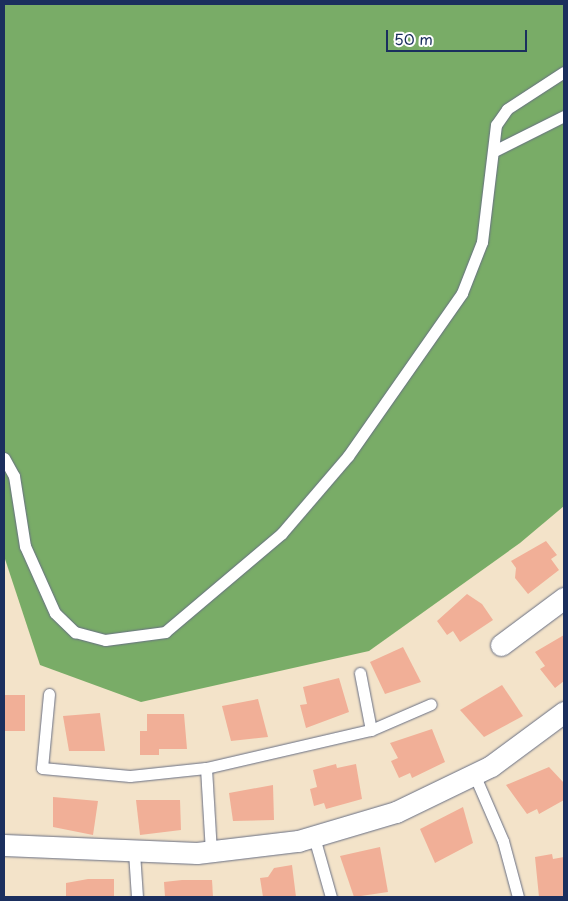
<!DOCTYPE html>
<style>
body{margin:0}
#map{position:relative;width:568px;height:901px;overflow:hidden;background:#f3e3c9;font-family:"Playpen Sans",sans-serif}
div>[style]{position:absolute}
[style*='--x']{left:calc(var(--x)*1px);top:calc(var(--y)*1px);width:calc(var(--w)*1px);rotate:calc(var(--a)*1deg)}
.forest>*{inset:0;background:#79ac67}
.building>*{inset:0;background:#f1af97;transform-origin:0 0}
.roads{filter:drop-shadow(0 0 1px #676e83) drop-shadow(0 0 1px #676e83)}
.service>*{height:11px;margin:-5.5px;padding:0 5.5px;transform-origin:5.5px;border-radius:5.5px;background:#fff}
.minor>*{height:21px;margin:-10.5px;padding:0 10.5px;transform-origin:10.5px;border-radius:10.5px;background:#fff}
span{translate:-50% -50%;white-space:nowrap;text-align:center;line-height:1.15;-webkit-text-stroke:5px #fff;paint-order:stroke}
.frame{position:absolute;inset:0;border:5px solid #1b2f5e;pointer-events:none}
.scale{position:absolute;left:386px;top:30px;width:141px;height:22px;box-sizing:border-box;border:2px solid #1b2f5e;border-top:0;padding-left:6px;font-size:15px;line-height:18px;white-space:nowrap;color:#1b2f5e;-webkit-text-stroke:4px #fff;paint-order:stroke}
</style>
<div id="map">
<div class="forest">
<div style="clip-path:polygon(4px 4px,564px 4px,564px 506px,520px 543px,369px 651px,141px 702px,40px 665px,4px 556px)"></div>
</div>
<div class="building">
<div style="clip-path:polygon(546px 541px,557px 555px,551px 559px,559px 570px,528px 594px,515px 578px,516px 568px,511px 561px)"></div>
<div style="clip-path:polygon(467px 594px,482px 604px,493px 620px,460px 642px,453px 631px,447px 635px,437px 621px)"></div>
<div style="clip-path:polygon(564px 635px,564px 681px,555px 688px,540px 669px,545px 666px,535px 652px)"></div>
<div style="clip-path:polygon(403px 647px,421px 682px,385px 694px,370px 662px)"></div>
<div style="clip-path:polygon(339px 678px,349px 712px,306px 728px,300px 705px,307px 704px,303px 687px)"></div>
<div style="clip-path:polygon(502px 685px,523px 716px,484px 737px,460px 710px)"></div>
<div style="left:4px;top:695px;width:21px;height:36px"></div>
<div style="clip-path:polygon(258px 699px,268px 737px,231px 741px,222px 706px)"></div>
<div style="clip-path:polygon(100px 713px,105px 751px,69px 751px,63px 716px)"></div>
<div style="clip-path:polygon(147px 714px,184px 714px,187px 749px,159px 749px,159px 755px,140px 755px,140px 731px,147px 731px)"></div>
<div style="clip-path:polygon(432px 729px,445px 762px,412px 778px,410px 773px,399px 778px,391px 761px,398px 758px,390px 743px)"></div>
<div style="clip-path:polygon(336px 764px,337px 768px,356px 764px,362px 799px,326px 809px,324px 803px,314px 806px,310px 789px,317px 787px,313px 770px)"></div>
<div style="clip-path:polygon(549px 767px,564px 783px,564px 800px,539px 814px,537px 809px,527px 814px,506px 785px)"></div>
<div style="clip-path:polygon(273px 785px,274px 820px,233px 821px,229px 793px)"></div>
<div style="clip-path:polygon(53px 797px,98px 801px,93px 835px,53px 827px)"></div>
<div style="clip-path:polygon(136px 800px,180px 800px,181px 830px,140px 835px)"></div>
<div style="clip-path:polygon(463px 807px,473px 843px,435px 863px,420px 829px)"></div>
<div style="clip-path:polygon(380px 847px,388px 892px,354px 897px,340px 856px)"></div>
<div style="clip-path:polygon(552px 854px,553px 859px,564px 857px,564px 897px,539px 897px,535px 857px)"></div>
<div style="clip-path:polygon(292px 865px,296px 897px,263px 897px,260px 878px,268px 877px,274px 868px)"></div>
<div style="clip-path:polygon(88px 879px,114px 879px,114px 897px,66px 897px,66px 883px)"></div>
<div style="clip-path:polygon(182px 880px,212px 880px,213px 897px,165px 897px,164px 882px)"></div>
</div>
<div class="roads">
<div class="service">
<div style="--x:494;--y:151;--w:78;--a:-26.6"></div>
<div style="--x:4;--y:458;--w:21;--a:61"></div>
<div style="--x:14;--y:476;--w:71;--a:81.1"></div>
<div style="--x:25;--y:546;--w:73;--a:65.9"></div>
<div style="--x:55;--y:613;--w:28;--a:44"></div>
<div style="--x:75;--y:632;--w:31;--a:15"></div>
<div style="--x:105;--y:640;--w:61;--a:-7.6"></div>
<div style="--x:165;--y:632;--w:153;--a:-40.2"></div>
<div style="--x:282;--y:533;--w:101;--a:-49.4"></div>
<div style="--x:348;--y:456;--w:199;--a:-55"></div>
<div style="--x:462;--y:293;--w:55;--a:-68.6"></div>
<div style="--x:482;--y:242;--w:118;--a:-83.2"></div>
<div style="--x:496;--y:125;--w:19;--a:-55"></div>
<div style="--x:507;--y:109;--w:68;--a:-33"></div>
<div style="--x:360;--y:673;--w:58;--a:79.1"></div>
<div style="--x:49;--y:694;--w:74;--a:95.4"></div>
<div style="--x:42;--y:768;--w:88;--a:5.2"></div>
<div style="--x:130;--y:776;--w:76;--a:-6"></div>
<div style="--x:206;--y:768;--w:169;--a:-13"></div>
<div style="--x:371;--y:730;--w:65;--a:-23.4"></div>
<div style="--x:206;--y:768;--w:84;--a:86.6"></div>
<div style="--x:474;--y:774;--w:73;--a:66.6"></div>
<div style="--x:503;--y:841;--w:58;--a:75"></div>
<div style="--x:314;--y:837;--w:62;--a:74.2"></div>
<div style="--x:134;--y:852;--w:45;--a:86.2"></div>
</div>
<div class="minor">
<div style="--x:501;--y:645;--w:79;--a:-36.7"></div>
<div style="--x:4;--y:845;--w:193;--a:2.4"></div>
<div style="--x:197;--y:853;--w:102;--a:-6.8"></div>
<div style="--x:298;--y:841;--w:102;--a:-16.5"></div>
<div style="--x:396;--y:812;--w:106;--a:-25.8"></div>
<div style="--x:491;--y:766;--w:91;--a:-36.5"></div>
</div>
</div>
<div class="frame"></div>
<div class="scale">50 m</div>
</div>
